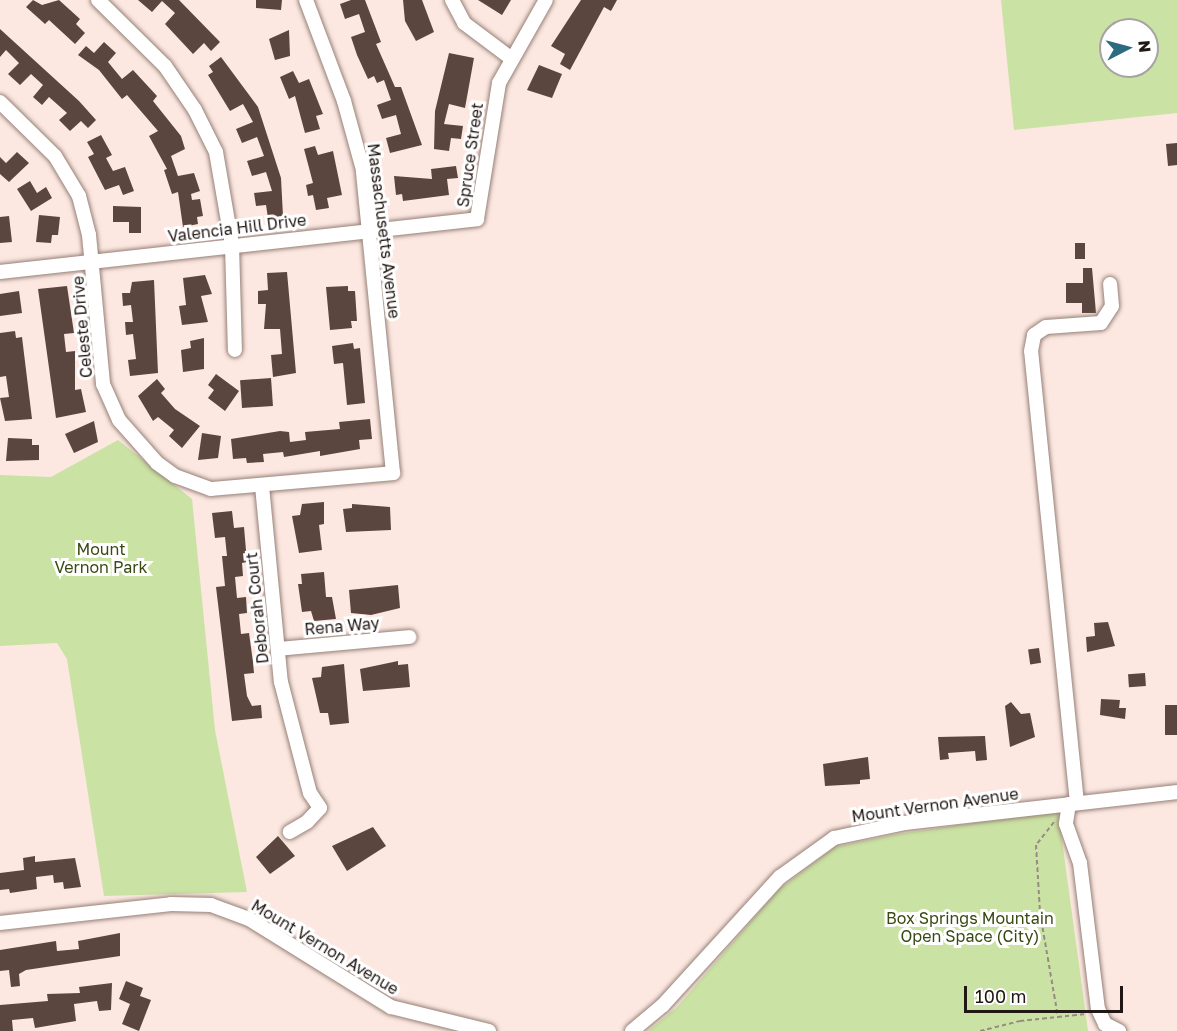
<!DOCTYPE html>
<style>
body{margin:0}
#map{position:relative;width:1177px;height:1031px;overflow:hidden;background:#fce8e1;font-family:"Golos Text",sans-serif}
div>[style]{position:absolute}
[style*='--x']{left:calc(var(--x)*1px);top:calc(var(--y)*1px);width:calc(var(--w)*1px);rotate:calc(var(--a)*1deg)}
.green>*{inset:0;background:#cae2a3}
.building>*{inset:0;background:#5a463f;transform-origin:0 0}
.path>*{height:2px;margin-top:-1px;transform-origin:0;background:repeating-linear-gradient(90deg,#998a85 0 4.5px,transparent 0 7.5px)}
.roads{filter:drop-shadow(0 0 2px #968077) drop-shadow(0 0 2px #968077)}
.minor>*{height:14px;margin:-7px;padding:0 7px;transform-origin:7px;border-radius:7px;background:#fff}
span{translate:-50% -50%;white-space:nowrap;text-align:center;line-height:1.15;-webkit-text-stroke:6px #fff;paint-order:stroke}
.street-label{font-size:16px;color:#211815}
.park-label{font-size:16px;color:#384911}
.north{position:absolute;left:1099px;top:18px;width:60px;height:60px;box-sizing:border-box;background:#fff;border:2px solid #a6a3a1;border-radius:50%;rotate:84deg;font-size:16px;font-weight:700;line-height:24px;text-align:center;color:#211815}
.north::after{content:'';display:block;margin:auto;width:21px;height:27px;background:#2c6c80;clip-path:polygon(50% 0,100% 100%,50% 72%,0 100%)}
.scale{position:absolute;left:964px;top:986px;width:159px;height:27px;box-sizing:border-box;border:3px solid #211815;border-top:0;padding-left:8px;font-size:18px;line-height:21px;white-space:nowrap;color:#211815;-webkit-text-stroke:4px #fff;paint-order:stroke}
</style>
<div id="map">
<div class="green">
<div style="clip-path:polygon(evenodd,1001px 0,1177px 0,1177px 113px,1014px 130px,1001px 0,1111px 30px,1147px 30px,1147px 66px,1111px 66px,1111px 30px)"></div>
<div style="clip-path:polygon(118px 440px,192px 499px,215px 730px,247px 892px,104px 896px,67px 659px,57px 643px,0 646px,0 475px,51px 477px)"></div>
<div style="clip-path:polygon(1058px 811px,1088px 1031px,648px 1031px,677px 1007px,778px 890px,835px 847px,897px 834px)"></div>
</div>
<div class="building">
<div style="clip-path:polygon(33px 0,42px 5px,59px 0,80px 19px,76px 24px,85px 33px,75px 44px,49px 20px,45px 24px,26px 7px)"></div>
<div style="clip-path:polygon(138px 0,179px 0,220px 42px,211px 51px,204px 43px,193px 54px,165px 24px,175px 13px,162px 1px,152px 12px)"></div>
<div style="clip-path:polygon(256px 0,282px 0,281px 10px,256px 8px)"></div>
<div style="clip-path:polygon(351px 0,365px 0,381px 42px,376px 44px,395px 87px,401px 87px,422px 145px,390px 153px,386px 138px,401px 134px,396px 115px,382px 119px,377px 105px,391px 100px,384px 80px,377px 83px,374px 76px,368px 79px,357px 55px,351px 37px,365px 32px,359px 14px,345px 19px,340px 4px)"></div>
<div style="clip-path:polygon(403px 0,422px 0,434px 32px,416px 41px,405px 21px)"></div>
<div style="clip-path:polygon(478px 0,511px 0,502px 15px)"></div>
<div style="clip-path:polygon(581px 0,617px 0,611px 11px,604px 7px,570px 70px,560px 64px,565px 54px,551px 46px)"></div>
<div style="clip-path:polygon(0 29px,79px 101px,96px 120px,88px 128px,81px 121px,70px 131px,59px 120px,67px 113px,49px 97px,42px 105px,33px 97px,43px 85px,31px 74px,20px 85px,8px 74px,19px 63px,6px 50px,0 57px)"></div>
<div style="clip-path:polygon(289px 30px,290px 56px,275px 60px,269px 39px)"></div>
<div style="clip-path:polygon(104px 42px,116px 53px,108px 62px,122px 79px,133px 70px,157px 96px,153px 101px,181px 136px,185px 149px,171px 156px,178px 176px,194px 173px,200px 191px,191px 194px,192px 200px,200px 199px,203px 216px,197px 217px,198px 224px,183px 227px,178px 192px,172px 194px,164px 170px,167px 169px,149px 136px,158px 131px,127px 95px,122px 99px,99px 70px,78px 55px,86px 46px,94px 53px)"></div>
<div style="clip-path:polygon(449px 53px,474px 58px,465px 108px,449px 104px,444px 124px,463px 126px,461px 139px,451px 138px,449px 151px,434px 149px,435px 111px)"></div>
<div style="clip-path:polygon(221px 57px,258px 107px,281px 178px,283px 216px,268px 218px,266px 205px,256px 206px,254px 193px,272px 191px,266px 172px,252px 176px,247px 161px,264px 156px,257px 137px,242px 143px,236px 129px,253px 122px,243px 104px,230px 111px,208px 75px,213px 72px,209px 66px)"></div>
<div style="clip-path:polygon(539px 65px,562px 74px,552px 98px,527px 90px)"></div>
<div style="clip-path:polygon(293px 71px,299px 83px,309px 79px,323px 114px,316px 116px,320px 129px,305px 133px,295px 96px,289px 99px,280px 77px)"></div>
<div style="clip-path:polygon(101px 135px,112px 155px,106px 158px,113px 171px,125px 167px,134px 191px,123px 195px,119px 185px,105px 190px,88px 157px,94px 154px,87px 142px)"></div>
<div style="clip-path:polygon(1177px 143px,1177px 165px,1168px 166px,1166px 144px)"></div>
<div style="clip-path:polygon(315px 146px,318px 155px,333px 151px,342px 195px,327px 198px,329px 208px,316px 210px,313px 195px,308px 196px,306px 185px,313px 183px,304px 149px)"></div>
<div style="clip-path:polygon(17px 152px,29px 163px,9px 182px,0 174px,0 157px,6px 163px)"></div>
<div style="clip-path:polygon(456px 166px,458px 178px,447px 179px,449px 195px,403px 201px,402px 194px,396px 195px,394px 176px,432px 179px,431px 169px)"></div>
<div style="clip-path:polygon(30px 181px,37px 193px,46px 187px,52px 198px,31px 211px,17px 189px)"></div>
<div style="clip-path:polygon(113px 206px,141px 207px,141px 233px,129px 233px,129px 222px,113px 222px)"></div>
<div style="clip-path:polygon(39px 215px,60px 217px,58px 235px,52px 235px,51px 243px,36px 242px)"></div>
<div style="clip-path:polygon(9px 216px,12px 242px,0 243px,0 217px)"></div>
<div style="left:1075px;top:243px;width:10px;height:16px"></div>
<div style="clip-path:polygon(1083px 268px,1092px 268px,1096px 313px,1082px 313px,1082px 303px,1066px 303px,1066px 283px,1083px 283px)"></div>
<div style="clip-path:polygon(287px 272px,296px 373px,273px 377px,271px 355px,282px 354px,280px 329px,264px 329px,266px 304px,258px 304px,258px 291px,268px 290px,267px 273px)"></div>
<div style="clip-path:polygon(205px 275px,212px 294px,201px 296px,208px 322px,182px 325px,179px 306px,186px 305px,183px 278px)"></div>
<div style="clip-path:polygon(154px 280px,158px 373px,130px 376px,128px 360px,136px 359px,133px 334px,126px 335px,125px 322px,133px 322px,131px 305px,123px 306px,122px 293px,130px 293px,132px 282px)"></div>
<div style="clip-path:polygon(67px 286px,74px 333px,64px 334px,66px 352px,75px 351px,75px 390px,81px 389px,86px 412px,56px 418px,38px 289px)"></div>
<div style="clip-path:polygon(348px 286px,348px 291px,355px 291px,357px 321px,351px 321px,352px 328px,330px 330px,326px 287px)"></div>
<div style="clip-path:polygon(19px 291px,22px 313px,0 316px,0 294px)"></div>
<div style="clip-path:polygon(15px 331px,16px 338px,22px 337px,32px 419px,5px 421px,0 398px,9px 397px,6px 376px,0 377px,0 333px)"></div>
<div style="clip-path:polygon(204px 338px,204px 369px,183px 372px,181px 350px,191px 348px,190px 341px)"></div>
<div style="clip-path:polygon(353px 343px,354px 349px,360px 348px,365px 403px,347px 405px,343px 363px,334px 364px,332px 346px)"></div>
<div style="clip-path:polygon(216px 374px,239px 391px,225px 411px,208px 398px,214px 390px,208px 385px)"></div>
<div style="left:271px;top:378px;width:28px;height:31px;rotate:86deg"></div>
<div style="clip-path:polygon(157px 379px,165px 389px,161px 393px,175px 409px,200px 426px,182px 448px,169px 436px,174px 430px,158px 417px,153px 421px,138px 396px)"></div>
<div style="clip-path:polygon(370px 419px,372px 439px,359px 440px,360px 449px,320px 456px,320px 451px,284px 457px,283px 452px,263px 454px,264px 462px,247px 463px,246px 458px,233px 459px,231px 439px,280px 431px,289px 432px,290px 442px,306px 440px,305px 432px,340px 429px,339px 422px)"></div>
<div style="clip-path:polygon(94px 421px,98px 442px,74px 453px,65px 434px)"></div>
<div style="clip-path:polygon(202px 433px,221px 436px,218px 458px,198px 460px)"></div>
<div style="clip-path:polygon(8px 438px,32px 439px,32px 445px,39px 445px,39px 460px,6px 461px)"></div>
<div style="clip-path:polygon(324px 502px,324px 524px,319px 525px,322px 550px,299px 553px,292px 516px,300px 515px,302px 504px)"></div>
<div style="clip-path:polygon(352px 504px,390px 507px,391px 530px,346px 532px,343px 509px,352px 508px)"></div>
<div style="clip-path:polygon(232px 511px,234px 528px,244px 527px,247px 562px,242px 563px,243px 576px,235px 577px,237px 598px,246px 597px,247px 613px,239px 614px,241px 634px,249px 633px,253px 662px,254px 673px,244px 674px,247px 696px,252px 706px,261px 705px,262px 718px,232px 721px,216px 587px,225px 586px,222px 556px,227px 556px,225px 537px,215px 538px,212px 513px)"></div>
<div style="clip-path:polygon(324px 572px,326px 597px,332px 597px,336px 619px,314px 621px,311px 611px,302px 612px,298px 584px,302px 584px,301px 574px)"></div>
<div style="clip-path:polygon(398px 585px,400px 608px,371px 615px,351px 613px,349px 590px)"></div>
<div style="clip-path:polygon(1108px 622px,1115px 646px,1087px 652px,1086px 637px,1095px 636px,1094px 623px)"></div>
<div style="left:1039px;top:648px;width:15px;height:11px;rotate:82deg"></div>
<div style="clip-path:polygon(398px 661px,398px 665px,408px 664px,410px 687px,363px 691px,360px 669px)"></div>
<div style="clip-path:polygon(344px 664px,349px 723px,330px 725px,328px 713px,320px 713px,312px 678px,321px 677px,322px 667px)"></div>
<div style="left:1145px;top:673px;width:13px;height:17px;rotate:86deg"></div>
<div style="clip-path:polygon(1101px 699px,1120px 700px,1119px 708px,1126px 708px,1125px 719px,1100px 715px)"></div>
<div style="clip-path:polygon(1011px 702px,1021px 714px,1030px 713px,1035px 737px,1010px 747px,1005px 706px)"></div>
<div style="left:1165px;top:705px;width:12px;height:30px"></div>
<div style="clip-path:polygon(985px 736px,987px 760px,976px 761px,975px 751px,948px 753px,949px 759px,940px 760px,938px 737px)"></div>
<div style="clip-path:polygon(868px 757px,870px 779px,860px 780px,860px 784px,825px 786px,823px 764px)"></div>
<div style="clip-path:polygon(373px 827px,386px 846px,347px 871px,332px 846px)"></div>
<div style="clip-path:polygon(278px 836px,295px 856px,270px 874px,256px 857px)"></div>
<div style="clip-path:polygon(35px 856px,35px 862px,75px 858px,81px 887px,64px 889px,63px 882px,54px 883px,53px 875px,36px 877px,37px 889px,10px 893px,9px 889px,0 890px,0 873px,24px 870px,23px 858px)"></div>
<div style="clip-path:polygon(120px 933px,120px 956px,26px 970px,19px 974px,20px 986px,11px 987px,9px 970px,0 971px,0 950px,56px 941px,57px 951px,79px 949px,78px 941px)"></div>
<div style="clip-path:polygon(126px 981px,143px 988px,140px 996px,151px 1000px,139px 1031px,122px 1024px,130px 1004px,119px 999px)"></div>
<div style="clip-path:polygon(112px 983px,111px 1010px,99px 1011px,97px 1001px,74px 1004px,76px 1021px,35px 1028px,33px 1018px,12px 1020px,13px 1031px,0 1031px,0 1005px,48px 1001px,47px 994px,80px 993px,79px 987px)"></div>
</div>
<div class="path">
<div style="--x:1054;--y:822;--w:29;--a:128"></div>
<div style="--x:1036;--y:845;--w:68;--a:86.6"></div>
<div style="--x:1040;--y:913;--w:106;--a:80.2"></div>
<div style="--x:980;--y:1031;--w:41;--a:-14"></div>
<div style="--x:1020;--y:1021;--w:66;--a:-6.1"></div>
</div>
<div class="roads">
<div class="minor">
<div style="--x:98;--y:0;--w:94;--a:44.6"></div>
<div style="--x:165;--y:66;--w:53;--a:55.7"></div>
<div style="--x:195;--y:110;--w:47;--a:63.4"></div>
<div style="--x:216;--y:152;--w:94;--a:80.2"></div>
<div style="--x:232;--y:245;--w:105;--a:88.4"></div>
<div style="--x:452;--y:0;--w:26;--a:62"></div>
<div style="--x:464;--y:23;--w:60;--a:36.9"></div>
<div style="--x:0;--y:102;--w:77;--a:44.5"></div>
<div style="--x:55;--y:156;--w:47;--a:59"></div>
<div style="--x:79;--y:196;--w:40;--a:75.6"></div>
<div style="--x:89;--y:235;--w:150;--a:84.6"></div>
<div style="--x:103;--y:384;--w:39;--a:66"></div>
<div style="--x:119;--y:420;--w:57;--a:48.5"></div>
<div style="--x:157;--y:463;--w:22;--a:36"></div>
<div style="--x:175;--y:476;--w:38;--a:20"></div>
<div style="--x:211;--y:489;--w:183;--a:-5"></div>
<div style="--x:393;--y:473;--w:304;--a:-95.7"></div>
<div style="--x:363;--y:170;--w:72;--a:-105.4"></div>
<div style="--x:344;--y:101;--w:108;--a:-110.6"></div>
<div style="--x:0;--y:272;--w:480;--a:-6.3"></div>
<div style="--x:477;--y:219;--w:138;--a:-80.8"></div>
<div style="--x:499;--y:83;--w:95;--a:-60.5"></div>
<div style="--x:262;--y:486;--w:197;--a:84.5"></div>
<div style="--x:281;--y:682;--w:115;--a:75.4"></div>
<div style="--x:310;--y:793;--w:18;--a:56"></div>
<div style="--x:320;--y:808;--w:19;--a:133"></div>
<div style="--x:307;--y:822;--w:20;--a:150"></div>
<div style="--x:278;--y:649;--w:132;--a:-5.2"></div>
<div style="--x:1077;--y:803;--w:454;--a:-95.8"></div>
<div style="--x:1031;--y:351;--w:16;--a:-79"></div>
<div style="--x:1034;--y:335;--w:14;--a:-34"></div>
<div style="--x:1046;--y:327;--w:55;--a:-4.2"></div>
<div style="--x:1101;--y:323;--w:20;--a:-57"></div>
<div style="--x:1112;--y:306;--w:22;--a:-95"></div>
<div style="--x:1069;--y:804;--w:20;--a:99"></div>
<div style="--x:1066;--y:824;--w:41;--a:70.3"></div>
<div style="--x:1080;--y:863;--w:147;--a:83"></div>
<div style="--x:1098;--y:1009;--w:17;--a:65"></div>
<div style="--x:1105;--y:1024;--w:16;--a:27"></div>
<div style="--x:0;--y:923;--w:172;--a:-6.3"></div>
<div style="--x:171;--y:904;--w:40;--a:1.4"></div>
<div style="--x:211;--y:905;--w:40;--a:20.2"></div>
<div style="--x:249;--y:919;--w:167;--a:31.8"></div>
<div style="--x:391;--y:1007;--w:101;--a:13.8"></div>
<div style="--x:632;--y:1031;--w:40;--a:-40"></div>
<div style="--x:663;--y:1005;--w:173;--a:-47.6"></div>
<div style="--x:780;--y:877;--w:67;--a:-35.8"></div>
<div style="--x:834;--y:838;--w:73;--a:-11.9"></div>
<div style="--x:905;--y:823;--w:274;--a:-6.5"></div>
</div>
</div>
<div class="street-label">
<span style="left:470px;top:155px;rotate:-82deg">Spruce Street</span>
<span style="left:237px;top:228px;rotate:-7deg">Valencia Hill Drive</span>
<span style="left:384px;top:231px;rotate:83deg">Massachusetts Avenue</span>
<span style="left:82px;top:327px;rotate:-95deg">Celeste Drive</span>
<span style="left:257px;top:608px;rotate:-96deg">Deborah Court</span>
<span style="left:342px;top:626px;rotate:-5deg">Rena Way</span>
<span style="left:935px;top:805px;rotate:-8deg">Mount Vernon Avenue</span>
<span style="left:325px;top:947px;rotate:31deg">Mount Vernon Avenue</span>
</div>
<div class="park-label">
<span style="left:101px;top:558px">Mount<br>Vernon Park</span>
<span style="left:970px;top:927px">Box Springs Mountain<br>Open Space (City)</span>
</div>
<div class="north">N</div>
<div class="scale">100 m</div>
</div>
